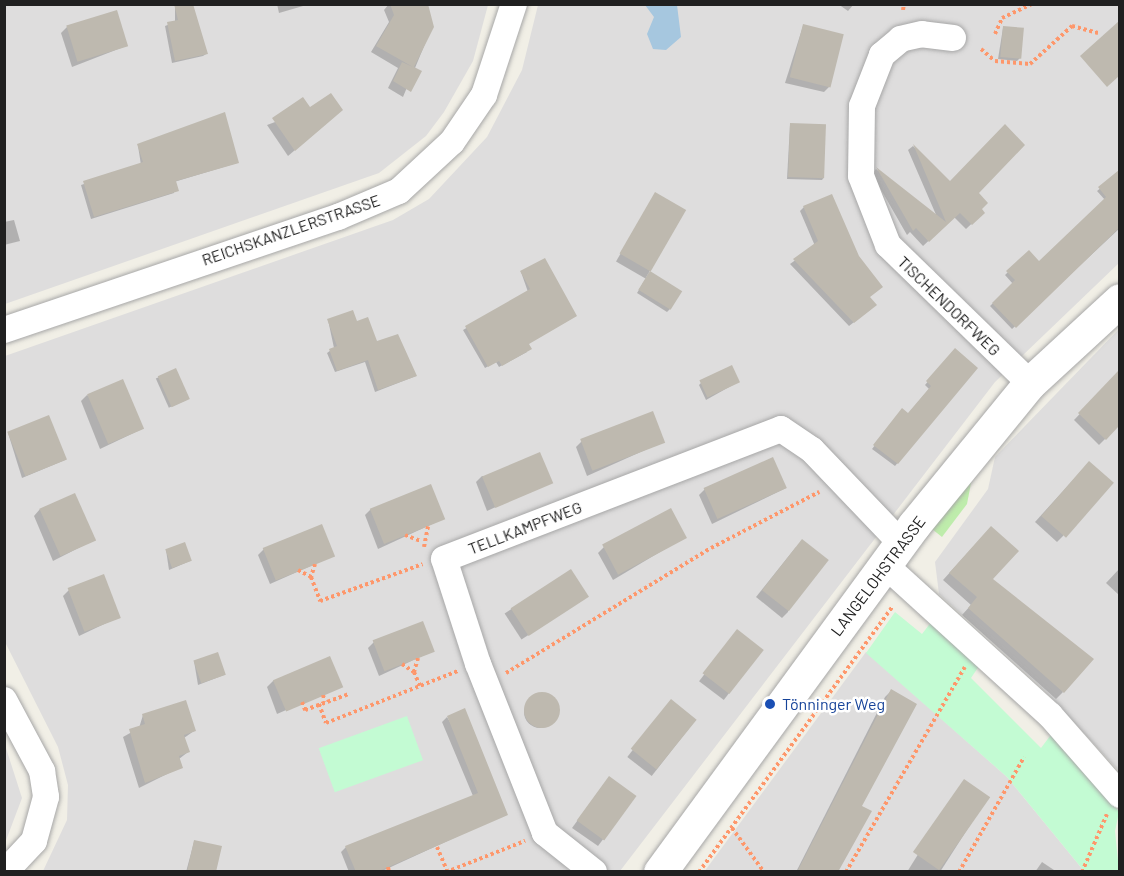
<!DOCTYPE html>
<meta charset="utf-8">
<style>
body{margin:0}
#map{position:relative;width:1124px;height:876px;overflow:hidden;background:#f1efe6;font-family:Barlow,sans-serif}
div>[style]{position:absolute}
[style*='--x']{left:calc(var(--x)*1px);top:calc(var(--y)*1px);width:calc(var(--w)*1px);rotate:calc(var(--a)*1deg)}
.residential>*{inset:0;background:#dedddd}
.grass>*{inset:0;background:#beecab}
.park>*{inset:0;background:#c3fbd3;transform-origin:0 0}
.water>*{inset:0;background:#a6c7df}
.shadow>*{inset:0;background:#0003;transform-origin:0 0}
.round{border-radius:50%}
.building>*{inset:0;background:#beb9af;transform-origin:0 0}
.path>*{height:4px;margin-top:-2px;transform-origin:0;background:repeating-linear-gradient(90deg,#fe976b 0 3px,transparent 0 6px)}
.roads{filter:drop-shadow(0 0 2px #a7a7a7) drop-shadow(0 0 2px #a7a7a7)}
.minor>*{height:26px;margin:-13px;padding:0 13px;transform-origin:13px;border-radius:13px;background:#fff}
.tertiary>*{height:33px;margin:-16.5px;padding:0 16.5px;transform-origin:16.5px;border-radius:16.5px;background:#fff}
.dots>*{width:16px;height:16px;translate:-50% -50%;box-sizing:border-box;border:3px solid #fff;border-radius:50%}
span{translate:-50% -50%;white-space:nowrap;text-align:center;line-height:1.15;-webkit-text-stroke:5px #fff;paint-order:stroke}
.street-label{font-size:16px;color:#202020}
.transit-label{font-size:16px;color:#164399}
.left{translate:0 -50%;text-align:left}
.frame{position:absolute;inset:0;border:6px solid #202020;pointer-events:none}
</style>
<div id="map">
<div class="residential">
<div style="clip-path:polygon(5px 5px,488px 5px,473px 61px,444px 112px,426px 136px,379px 173px,5px 304px)"></div>
<div style="clip-path:polygon(538px 5px,1119px 5px,1119px 263px,995px 382px,620px 871px,43px 871px,67px 820px,68px 785px,58px 747px,5px 642px,5px 356px,393px 220px,429px 199px,487px 137px,522px 70px)"></div>
<div style="clip-path:polygon(1119px 329px,1119px 771px,1044px 690px,939px 594px,935px 562px,988px 489px,995px 457px)"></div>
<div style="clip-path:polygon(866px 652px,1007px 777px,1084px 871px,704px 872px)"></div>
<div style="clip-path:polygon(5px 745px,22px 798px,5px 843px,4px 843px)"></div>
</div>
<div class="grass">
<div style="clip-path:polygon(972px 478px,967px 504px,942px 537px,927px 525px)"></div>
</div>
<div class="park">
<div style="clip-path:polygon(895px 612px,922px 634px,932px 621px,981px 663px,971px 678px,1041px 748px,1053px 732px,1083px 765px,1119px 812px,1115px 831px,1119px 871px,1084px 871px,1007px 777px,866px 653px)"></div>
<div style="left:407px;top:716px;width:47px;height:94px;rotate:70deg"></div>
</div>
<div class="water">
<div style="clip-path:polygon(645px 5px,677px 5px,681px 37px,666px 50px,653px 49px,647px 34px,654px 17px)"></div>
</div>
<div class="shadow">
<div style="clip-path:polygon(277px 4px,310px 4px,279px 13px)"></div>
<div style="clip-path:polygon(389px 4px,427px 4px,432px 27px,403px 97px,388px 88px,398px 68px,371px 52px,389px 22px,384px 10px)"></div>
<div style="clip-path:polygon(838px 4px,854px 4px,848px 11px)"></div>
<div style="clip-path:polygon(175px 5px,206px 54px,203px 56px,172px 63px,165px 26px,175px 22px)"></div>
<div style="clip-path:polygon(1118px 24px,1120px 74px,1112px 81px)"></div>
<div style="clip-path:polygon(803px 26px,830px 86px,824px 92px,785px 83px)"></div>
<div style="clip-path:polygon(67px 27px,126px 46px,72px 67px,61px 33px)"></div>
<div style="clip-path:polygon(1003px 28px,1020px 58px,1017px 61px,998px 59px)"></div>
<div style="clip-path:polygon(310px 109px,335px 116px,288px 156px,267px 125px)"></div>
<div style="clip-path:polygon(790px 125px,824px 177px,822px 180px,787px 179px)"></div>
<div style="clip-path:polygon(138px 146px,237px 163px,174px 182px,174px 193px,91px 219px,81px 185px,141px 165px)"></div>
<div style="clip-path:polygon(913px 146px,950px 183px,977px 192px,983px 213px,966px 229px,954px 217px,923px 246px,910px 232px,907px 235px,872px 174px,876px 169px,937px 217px,908px 150px)"></div>
<div style="clip-path:polygon(1120px 172px,1120px 228px,1012px 329px,990px 306px,1013px 284px,1005px 275px,1029px 252px,1039px 263px,1105px 200px,1097px 191px)"></div>
<div style="left:655px;top:194px;width:34px;height:78px;rotate:30deg"></div>
<div style="clip-path:polygon(804px 207px,869px 297px,871px 309px,849px 326px,790px 264px,815px 246px,800px 211px)"></div>
<div style="clip-path:polygon(14px 220px,20px 241px,4px 245px,4px 222px)"></div>
<div style="clip-path:polygon(521px 272px,576px 316px,527px 344px,527px 352px,499px 367px,496px 362px,485px 368px,463px 330px,528px 292px)"></div>
<div style="clip-path:polygon(649px 273px,670px 309px,667px 312px,637px 293px)"></div>
<div style="clip-path:polygon(328px 320px,356px 323px,416px 376px,375px 392px,365px 362px,335px 372px,327px 353px,334px 348px)"></div>
<div style="clip-path:polygon(955px 350px,976px 369px,895px 466px,872px 449px,900px 413px,908px 414px,929px 389px,925px 385px)"></div>
<div style="left:175px;top:370px;width:32px;height:21px;rotate:66deg"></div>
<div style="clip-path:polygon(1115px 377px,1120px 424px,1099px 445px,1074px 420px)"></div>
<div style="clip-path:polygon(738px 382px,706px 400px,699px 385px,701px 383px)"></div>
<div style="clip-path:polygon(87px 395px,142px 429px,100px 449px,81px 401px)"></div>
<div style="clip-path:polygon(8px 433px,65px 460px,22px 478px)"></div>
<div style="clip-path:polygon(582px 441px,663px 442px,587px 476px,576px 447px)"></div>
<div style="clip-path:polygon(1083px 469px,1063px 536px,1057px 542px,1035px 522px)"></div>
<div style="clip-path:polygon(482px 476px,551px 482px,487px 511px,476px 482px)"></div>
<div style="clip-path:polygon(786px 488px,712px 524px,699px 495px,705px 489px)"></div>
<div style="clip-path:polygon(40px 509px,94px 540px,53px 561px,34px 516px)"></div>
<div style="clip-path:polygon(371px 509px,443px 519px,378px 549px,365px 515px)"></div>
<div style="clip-path:polygon(984px 535px,991px 579px,1063px 692px,1056px 699px,962px 615px,971px 605px,943px 580px)"></div>
<div style="clip-path:polygon(685px 537px,613px 580px,598px 553px,604px 547px)"></div>
<div style="clip-path:polygon(796px 547px,788px 612px,782px 618px,756px 597px)"></div>
<div style="clip-path:polygon(264px 549px,333px 556px,270px 584px,258px 555px)"></div>
<div style="clip-path:polygon(166px 550px,190px 561px,169px 570px)"></div>
<div style="clip-path:polygon(1120px 568px,1120px 596px,1106px 583px)"></div>
<div style="left:570px;top:571px;width:31px;height:78px;rotate:57deg"></div>
<div style="clip-path:polygon(69px 590px,119px 617px,79px 636px,63px 596px)"></div>
<div style="left:737px;top:631px;width:31px;height:63px;rotate:37deg"></div>
<div style="clip-path:polygon(374px 642px,433px 651px,379px 676px,368px 648px)"></div>
<div style="clip-path:polygon(194px 661px,224px 675px,198px 685px)"></div>
<div style="clip-path:polygon(273px 681px,341px 686px,277px 714px,267px 687px)"></div>
<div style="clip-path:polygon(891px 691px,836px 872px,796px 872px,885px 697px)"></div>
<div class="round" style="left:524px;top:696px;width:32px;height:32px"></div>
<div style="left:671px;top:701px;width:31px;height:71px;rotate:38deg"></div>
<div style="clip-path:polygon(143px 715px,194px 731px,184px 738px,188px 752px,179px 759px,181px 767px,139px 788px,123px 737px,139px 728px)"></div>
<div style="clip-path:polygon(447px 717px,506px 814px,380px 872px,349px 872px,341px 852px,346px 847px,473px 796px,442px 722px)"></div>
<div style="clip-path:polygon(964px 781px,988px 797px,940px 872px,907px 872px)"></div>
<div style="clip-path:polygon(604px 784px,635px 797px,598px 846px,572px 828px)"></div>
<div style="clip-path:polygon(194px 842px,215px 872px,186px 872px)"></div>
<div style="clip-path:polygon(1042px 862px,1057px 872px,1035px 872px)"></div>
</div>
<div class="building">
<div style="clip-path:polygon(174px 4px,193px 4px,208px 54px,175px 61px,167px 22px,178px 20px)"></div>
<div style="clip-path:polygon(390px 4px,428px 4px,434px 27px,414px 67px,422px 71px,411px 92px,393px 81px,402px 62px,413px 67px,376px 46px,394px 15px)"></div>
<div style="left:117px;top:10px;width:38px;height:53px;rotate:73deg"></div>
<div style="clip-path:polygon(1119px 21px,1119px 76px,1107px 87px,1080px 56px)"></div>
<div style="left:803px;top:24px;width:42px;height:55px;rotate:14deg"></div>
<div style="left:1003px;top:26px;width:21px;height:31px;rotate:5deg"></div>
<div style="clip-path:polygon(331px 93px,343px 110px,295px 151px,272px 118px,303px 97px,310px 107px)"></div>
<div style="clip-path:polygon(225px 112px,239px 163px,176px 181px,179px 191px,94px 217px,83px 181px,143px 162px,137px 144px)"></div>
<div style="left:790px;top:123px;width:36px;height:54px;rotate:2deg"></div>
<div style="clip-path:polygon(1005px 124px,1025px 145px,979px 193px,988px 203px,982px 209px,985px 213px,972px 225px,960px 213px,929px 242px,916px 228px,913px 231px,876px 167px,946px 222px,913px 144px,950px 181px)"></div>
<div style="clip-path:polygon(1119px 170px,1119px 228px,1016px 328px,992px 303px,1015px 280px,1006px 271px,1029px 250px,1039px 261px,1106px 197px,1098px 187px)"></div>
<div style="left:655px;top:192px;width:36px;height:71px;rotate:30deg"></div>
<div style="clip-path:polygon(832px 194px,859px 256px,883px 287px,870px 297px,877px 305px,854px 323px,793px 259px,818px 241px,803px 206px)"></div>
<div style="clip-path:polygon(545px 258px,577px 316px,529px 344px,532px 349px,502px 366px,499px 361px,488px 367px,465px 326px,530px 289px,520px 271px)"></div>
<div style="left:650px;top:271px;width:38px;height:22px;rotate:32deg"></div>
<div style="clip-path:polygon(353px 310px,357px 321px,368px 317px,377px 341px,398px 334px,417px 376px,378px 390px,368px 360px,337px 371px,329px 349px,337px 346px,327px 319px)"></div>
<div style="clip-path:polygon(955px 348px,978px 368px,898px 464px,873px 445px,902px 408px,908px 413px,931px 386px,926px 381px)"></div>
<div style="left:732px;top:365px;width:19px;height:36px;rotate:65deg"></div>
<div style="left:176px;top:368px;width:34px;height:20px;rotate:66deg"></div>
<div style="clip-path:polygon(1119px 370px,1119px 426px,1106px 440px,1078px 413px)"></div>
<div style="left:123px;top:379px;width:54px;height:39px;rotate:67deg"></div>
<div style="left:653px;top:411px;width:34px;height:78px;rotate:69deg"></div>
<div style="left:49px;top:415px;width:48px;height:45px;rotate:68deg"></div>
<div style="left:540px;top:452px;width:34px;height:63px;rotate:67deg"></div>
<div style="left:773px;top:457px;width:34px;height:76px;rotate:66deg"></div>
<div style="left:1089px;top:461px;width:33px;height:73px;rotate:41deg"></div>
<div style="left:431px;top:484px;width:38px;height:66px;rotate:68deg"></div>
<div style="left:75px;top:493px;width:52px;height:39px;rotate:66deg"></div>
<div style="left:671px;top:508px;width:34px;height:78px;rotate:62deg"></div>
<div style="left:322px;top:524px;width:35px;height:64px;rotate:68deg"></div>
<div style="clip-path:polygon(991px 526px,1019px 551px,993px 579px,1094px 659px,1064px 693px,968px 608px,977px 597px,949px 573px)"></div>
<div style="left:802px;top:539px;width:34px;height:65px;rotate:38deg"></div>
<div style="left:185px;top:542px;width:20px;height:21px;rotate:70deg"></div>
<div style="left:571px;top:569px;width:33px;height:72px;rotate:57deg"></div>
<div style="left:104px;top:574px;width:47px;height:39px;rotate:69deg"></div>
<div style="left:423px;top:621px;width:33px;height:54px;rotate:69deg"></div>
<div style="left:737px;top:629px;width:34px;height:56px;rotate:38deg"></div>
<div style="left:218px;top:652px;width:24px;height:26px;rotate:71deg"></div>
<div style="left:330px;top:656px;width:34px;height:62px;rotate:67deg"></div>
<div style="clip-path:polygon(891px 689px,917px 704px,862px 806px,872px 811px,838px 872px,797px 872px)"></div>
<div class="round" style="left:524px;top:692px;width:36px;height:36px"></div>
<div style="left:671px;top:699px;width:33px;height:64px;rotate:39deg"></div>
<div style="clip-path:polygon(186px 700px,196px 731px,184px 735px,190px 752px,179px 756px,183px 768px,145px 783px,129px 729px,145px 724px,142px 714px)"></div>
<div style="clip-path:polygon(465px 708px,508px 815px,377px 872px,356px 872px,345px 846px,478px 793px,447px 716px)"></div>
<div style="left:609px;top:776px;width:34px;height:55px;rotate:36deg"></div>
<div style="left:964px;top:779px;width:32px;height:89px;rotate:35deg"></div>
<div style="clip-path:polygon(194px 840px,222px 846px,216px 872px,187px 872px)"></div>
</div>
<div class="path">
<div style="--x:903;--y:10;--w:6;--a:-81"></div>
<div style="--x:995;--y:34;--w:17;--a:-66"></div>
<div style="--x:1002;--y:18;--w:33;--a:-25"></div>
<div style="--x:981;--y:49;--w:18;--a:41"></div>
<div style="--x:995;--y:61;--w:35;--a:5"></div>
<div style="--x:1030;--y:64;--w:57;--a:-42.1"></div>
<div style="--x:1072;--y:26;--w:27;--a:15"></div>
<div style="--x:405;--y:535;--w:17;--a:21"></div>
<div style="--x:424;--y:547;--w:21;--a:-79"></div>
<div style="--x:315;--y:564;--w:14;--a:107"></div>
<div style="--x:311;--y:577;--w:26;--a:69"></div>
<div style="--x:320;--y:601;--w:109;--a:-19.8"></div>
<div style="--x:298;--y:570;--w:15;--a:28"></div>
<div style="--x:418;--y:658;--w:15;--a:106"></div>
<div style="--x:414;--y:672;--w:15;--a:67"></div>
<div style="--x:402;--y:664;--w:14;--a:34"></div>
<div style="--x:506;--y:673;--w:240;--a:-31.4"></div>
<div style="--x:711;--y:548;--w:122;--a:-27.4"></div>
<div style="--x:323;--y:695;--w:7;--a:74"></div>
<div style="--x:302;--y:702;--w:9;--a:69"></div>
<div style="--x:305;--y:710;--w:47;--a:-20"></div>
<div style="--x:319;--y:704;--w:20;--a:70"></div>
<div style="--x:326;--y:723;--w:142;--a:-21.5"></div>
<div style="--x:732;--y:828;--w:54;--a:54"></div>
<div style="--x:437;--y:847;--w:26;--a:67"></div>
<div style="--x:388;--y:867;--w:5;--a:79"></div>
<div style="--x:446;--y:872;--w:85;--a:-21.4"></div>
<div style="--x:699;--y:872;--w:329;--a:-53.9"></div>
<div style="--x:846;--y:872;--w:237;--a:-59.9"></div>
<div style="--x:959;--y:872;--w:132;--a:-60.5"></div>
<div style="--x:1082;--y:872;--w:63;--a:-66.7"></div>
</div>
<div class="roads">
<div class="minor">
<div style="--x:953;--y:38;--w:31;--a:-173"></div>
<div style="--x:922;--y:34;--w:22;--a:167"></div>
<div style="--x:901;--y:39;--w:25;--a:140"></div>
<div style="--x:882;--y:55;--w:55;--a:111.4"></div>
<div style="--x:862;--y:106;--w:70;--a:90.8"></div>
<div style="--x:861;--y:176;--w:74;--a:68.6"></div>
<div style="--x:888;--y:245;--w:198;--a:44.2"></div>
<div style="--x:4;--y:330;--w:353;--a:-18.7"></div>
<div style="--x:338;--y:217;--w:66;--a:-23.1"></div>
<div style="--x:399;--y:191;--w:72;--a:-42.8"></div>
<div style="--x:452;--y:142;--w:57;--a:-55.8"></div>
<div style="--x:484;--y:95;--w:96;--a:-71.8"></div>
<div style="--x:885;--y:565;--w:223;--a:42.3"></div>
<div style="--x:1050;--y:715;--w:106;--a:48.8"></div>
<div style="--x:4;--y:700;--w:81;--a:61.8"></div>
<div style="--x:42;--y:771;--w:26;--a:81"></div>
<div style="--x:46;--y:797;--w:46;--a:105.3"></div>
<div style="--x:34;--y:841;--w:42;--a:133.1"></div>
<div style="--x:594;--y:872;--w:63;--a:-141.5"></div>
<div style="--x:545;--y:833;--w:182;--a:-111.6"></div>
<div style="--x:478;--y:664;--w:110;--a:-107.9"></div>
<div style="--x:444;--y:559;--w:361;--a:-21.1"></div>
<div style="--x:781;--y:429;--w:37;--a:34"></div>
<div style="--x:812;--y:450;--w:129;--a:46.3"></div>
</div>
<div class="tertiary">
<div style="--x:660;--y:872;--w:430;--a:-53.8"></div>
<div style="--x:914;--y:525;--w:183;--a:-50.8"></div>
<div style="--x:1030;--y:383;--w:122;--a:-42.7"></div>
</div>
</div>
<div class="dots">
<div style="left:770px;top:704px;background:#1a4fb4"></div>
</div>
<div class="street-label">
<span style="left:291px;top:230px;rotate:-19deg">REICHSKANZLERSTRASSE</span>
<span style="left:949px;top:306px;rotate:44deg">TISCHENDORFWEG</span>
<span style="left:525px;top:528px;rotate:-21deg">TELLKAMPFWEG</span>
<span style="left:878px;top:576px;rotate:-53deg">LANGELOHSTRASSE</span>
</div>
<div class="transit-label">
<span class="left" style="left:782px;top:704px">Tönninger Weg</span>
</div>
<div class="frame"></div>
</div>
